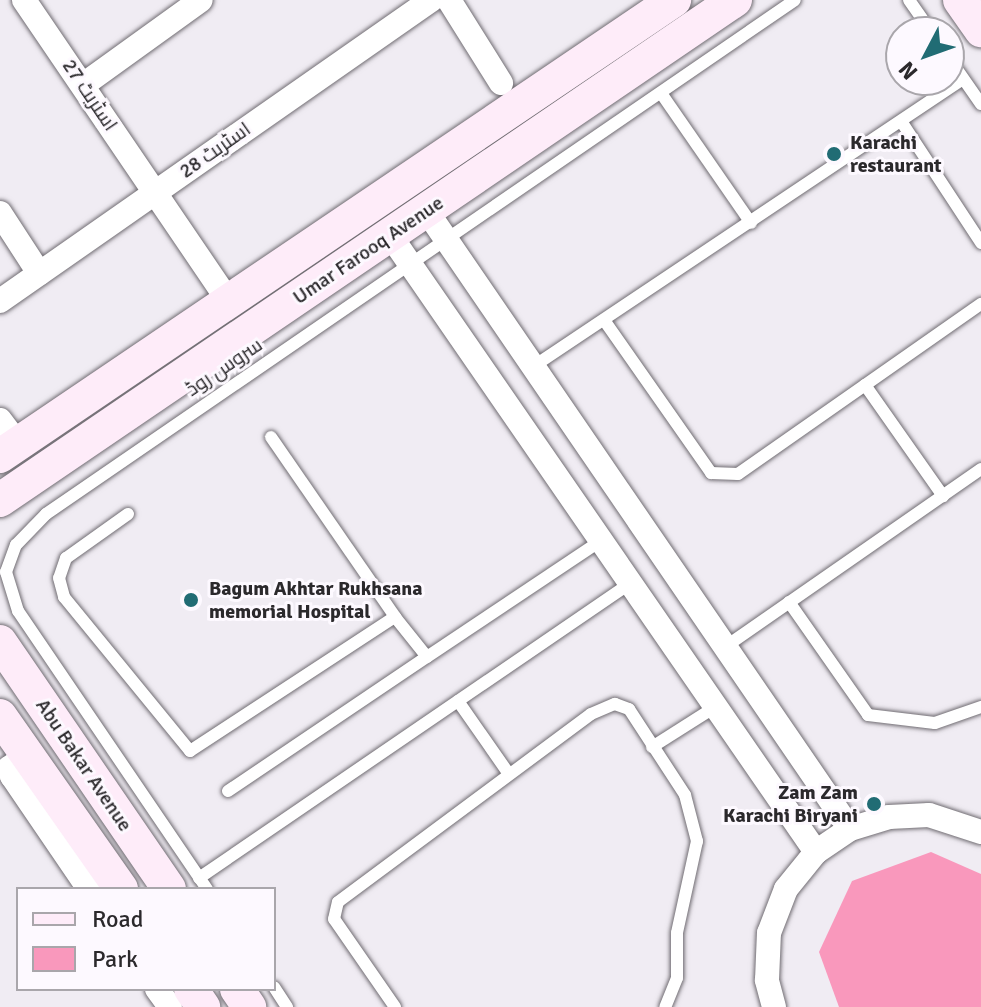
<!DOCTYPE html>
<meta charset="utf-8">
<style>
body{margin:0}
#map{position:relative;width:981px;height:1007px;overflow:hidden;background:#f0ecf3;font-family:Signika,Cairo,sans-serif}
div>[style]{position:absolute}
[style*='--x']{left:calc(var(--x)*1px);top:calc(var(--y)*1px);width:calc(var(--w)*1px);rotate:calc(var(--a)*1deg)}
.green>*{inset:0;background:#f998bc}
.roads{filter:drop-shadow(0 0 2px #706c72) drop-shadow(0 0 2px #706c72)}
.service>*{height:12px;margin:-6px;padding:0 6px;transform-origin:6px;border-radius:6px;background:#fff}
.minor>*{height:24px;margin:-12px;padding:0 12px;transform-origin:12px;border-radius:12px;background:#fff}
.secondary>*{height:34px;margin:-17px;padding:0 17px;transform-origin:17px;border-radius:17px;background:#feecf9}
.dots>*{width:22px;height:22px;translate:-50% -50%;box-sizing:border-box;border:4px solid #fdf9ff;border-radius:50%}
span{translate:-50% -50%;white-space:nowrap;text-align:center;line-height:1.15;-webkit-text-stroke:6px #fdf9ff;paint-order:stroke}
.street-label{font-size:20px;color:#2b292c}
.poi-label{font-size:20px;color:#2b292c;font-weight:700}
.left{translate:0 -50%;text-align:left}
.right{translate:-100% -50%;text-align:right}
.legend{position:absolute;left:16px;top:887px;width:260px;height:104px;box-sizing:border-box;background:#fdf9ff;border:2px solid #a9a6ab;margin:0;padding:10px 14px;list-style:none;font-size:24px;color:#2b292c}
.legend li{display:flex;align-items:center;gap:16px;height:40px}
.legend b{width:40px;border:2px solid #a9a6ab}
.north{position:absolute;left:885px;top:16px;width:80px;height:80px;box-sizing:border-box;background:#fdf9ff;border:2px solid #a9a6ab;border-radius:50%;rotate:229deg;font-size:22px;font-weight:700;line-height:32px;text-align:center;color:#2b292c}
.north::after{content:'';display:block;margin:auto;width:28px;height:36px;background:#216c74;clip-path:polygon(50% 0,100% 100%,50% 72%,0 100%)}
</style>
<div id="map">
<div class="green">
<div style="clip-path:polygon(931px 852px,981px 874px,981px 1007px,839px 1007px,819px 952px,852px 881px)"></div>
</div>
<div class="roads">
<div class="service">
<div style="--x:909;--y:0;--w:39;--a:55"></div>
<div style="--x:949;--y:58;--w:56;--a:55.2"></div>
<div style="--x:661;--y:93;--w:158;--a:55.3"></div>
<div style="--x:901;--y:121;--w:146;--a:56.7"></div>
<div style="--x:604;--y:320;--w:187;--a:55"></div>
<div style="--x:711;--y:473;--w:27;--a:2"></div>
<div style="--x:738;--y:474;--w:297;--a:-35"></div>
<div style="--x:534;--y:366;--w:516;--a:-33.78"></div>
<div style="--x:865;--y:385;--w:136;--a:54.9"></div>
<div style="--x:271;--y:437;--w:219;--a:55.4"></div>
<div style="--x:128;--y:514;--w:76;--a:144.6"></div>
<div style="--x:66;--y:558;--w:21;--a:109"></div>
<div style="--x:59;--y:578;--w:20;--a:75"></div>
<div style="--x:64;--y:597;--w:199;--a:50.7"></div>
<div style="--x:190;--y:751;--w:245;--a:-33.2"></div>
<div style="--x:395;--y:617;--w:51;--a:51.3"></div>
<div style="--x:427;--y:657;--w:208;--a:-33.8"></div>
<div style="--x:789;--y:602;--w:138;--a:55"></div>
<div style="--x:868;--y:715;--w:67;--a:6.8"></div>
<div style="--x:935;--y:723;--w:49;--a:-19.2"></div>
<div style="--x:725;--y:647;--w:312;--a:-34.8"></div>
<div style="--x:458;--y:701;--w:89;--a:55.1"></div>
<div style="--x:652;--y:747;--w:75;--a:-32.4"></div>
<div style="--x:228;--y:791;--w:240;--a:-34"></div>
<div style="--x:199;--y:878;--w:521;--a:-34.36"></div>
<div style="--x:207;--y:889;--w:336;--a:-124.2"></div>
<div style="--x:18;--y:611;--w:41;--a:-107.1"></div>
<div style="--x:6;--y:572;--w:29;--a:-70"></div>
<div style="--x:16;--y:545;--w:43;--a:-45.9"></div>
<div style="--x:46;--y:514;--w:908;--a:-34.46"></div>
<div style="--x:274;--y:987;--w:24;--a:57"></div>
<div style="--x:395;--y:1007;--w:107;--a:-124.7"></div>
<div style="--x:334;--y:919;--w:17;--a:-77"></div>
<div style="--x:338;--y:902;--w:315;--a:-36.6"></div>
<div style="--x:591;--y:714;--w:26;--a:-23"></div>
<div style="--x:615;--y:704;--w:15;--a:20"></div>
<div style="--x:629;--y:709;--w:103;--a:56.9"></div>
<div style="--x:685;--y:795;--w:48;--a:75.4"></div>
<div style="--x:697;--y:841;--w:94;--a:102.3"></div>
<div style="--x:677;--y:933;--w:45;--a:90"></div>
<div style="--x:677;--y:978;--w:31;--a:112"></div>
</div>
<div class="minor">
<div style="--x:24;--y:0;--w:365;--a:55.8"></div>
<div style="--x:449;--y:0;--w:98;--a:57.9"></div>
<div style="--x:83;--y:85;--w:145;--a:-35.8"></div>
<div style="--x:426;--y:210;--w:750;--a:55.59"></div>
<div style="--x:0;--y:213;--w:72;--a:57"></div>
<div style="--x:390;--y:235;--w:750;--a:55.38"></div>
<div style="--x:0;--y:301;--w:526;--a:-34.93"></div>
<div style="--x:0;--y:420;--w:31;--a:53"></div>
<div style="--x:27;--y:755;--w:22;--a:144"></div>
<div style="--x:9;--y:768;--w:9;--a:69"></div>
<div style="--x:12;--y:776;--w:137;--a:55.7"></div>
<div style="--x:157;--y:989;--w:22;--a:54"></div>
<div style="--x:774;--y:1007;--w:28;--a:-105"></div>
<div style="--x:767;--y:980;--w:47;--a:-87.6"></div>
<div style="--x:769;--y:933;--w:47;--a:-68.9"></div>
<div style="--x:786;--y:889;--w:48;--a:-51"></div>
<div style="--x:816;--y:852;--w:41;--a:-34.1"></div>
<div style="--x:850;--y:829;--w:41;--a:-17.1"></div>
<div style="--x:889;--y:817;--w:40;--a:-2.9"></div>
<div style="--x:929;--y:815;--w:55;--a:18.1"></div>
</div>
<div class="secondary">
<div style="--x:960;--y:0;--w:37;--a:55"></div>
<div style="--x:0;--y:456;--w:814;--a:-34.08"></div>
<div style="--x:0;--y:500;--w:889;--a:-34.23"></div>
<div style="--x:0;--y:642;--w:299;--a:55.6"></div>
<div style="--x:0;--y:716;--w:211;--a:55"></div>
<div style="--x:191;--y:989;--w:22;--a:56"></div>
<div style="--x:237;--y:989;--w:22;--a:56"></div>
</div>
</div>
<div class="dots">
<div style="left:834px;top:154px;background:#216c74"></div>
<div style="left:191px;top:600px;background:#216c74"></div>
<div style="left:874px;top:804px;background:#216c74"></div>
</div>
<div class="street-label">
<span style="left:90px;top:95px;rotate:56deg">اسٹریٹ 27</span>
<span style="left:215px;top:150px;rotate:-35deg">اسٹریٹ 28</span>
<span style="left:368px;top:250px;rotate:-34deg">Umar Farooq Avenue</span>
<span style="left:224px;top:367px;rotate:-34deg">سروس روڈ</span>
<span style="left:84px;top:765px;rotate:56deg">Abu Bakar Avenue</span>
</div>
<div class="poi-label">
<span class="left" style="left:850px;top:154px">Karachi<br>restaurant</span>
<span class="left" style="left:209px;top:600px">Bagum Akhtar Rukhsana<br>memorial Hospital</span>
<span class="right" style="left:858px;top:804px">Zam Zam<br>Karachi Biryani</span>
</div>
<ul class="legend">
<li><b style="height:10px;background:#feecf9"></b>Road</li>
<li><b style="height:22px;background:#f998bc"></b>Park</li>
</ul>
<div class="north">N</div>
</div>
